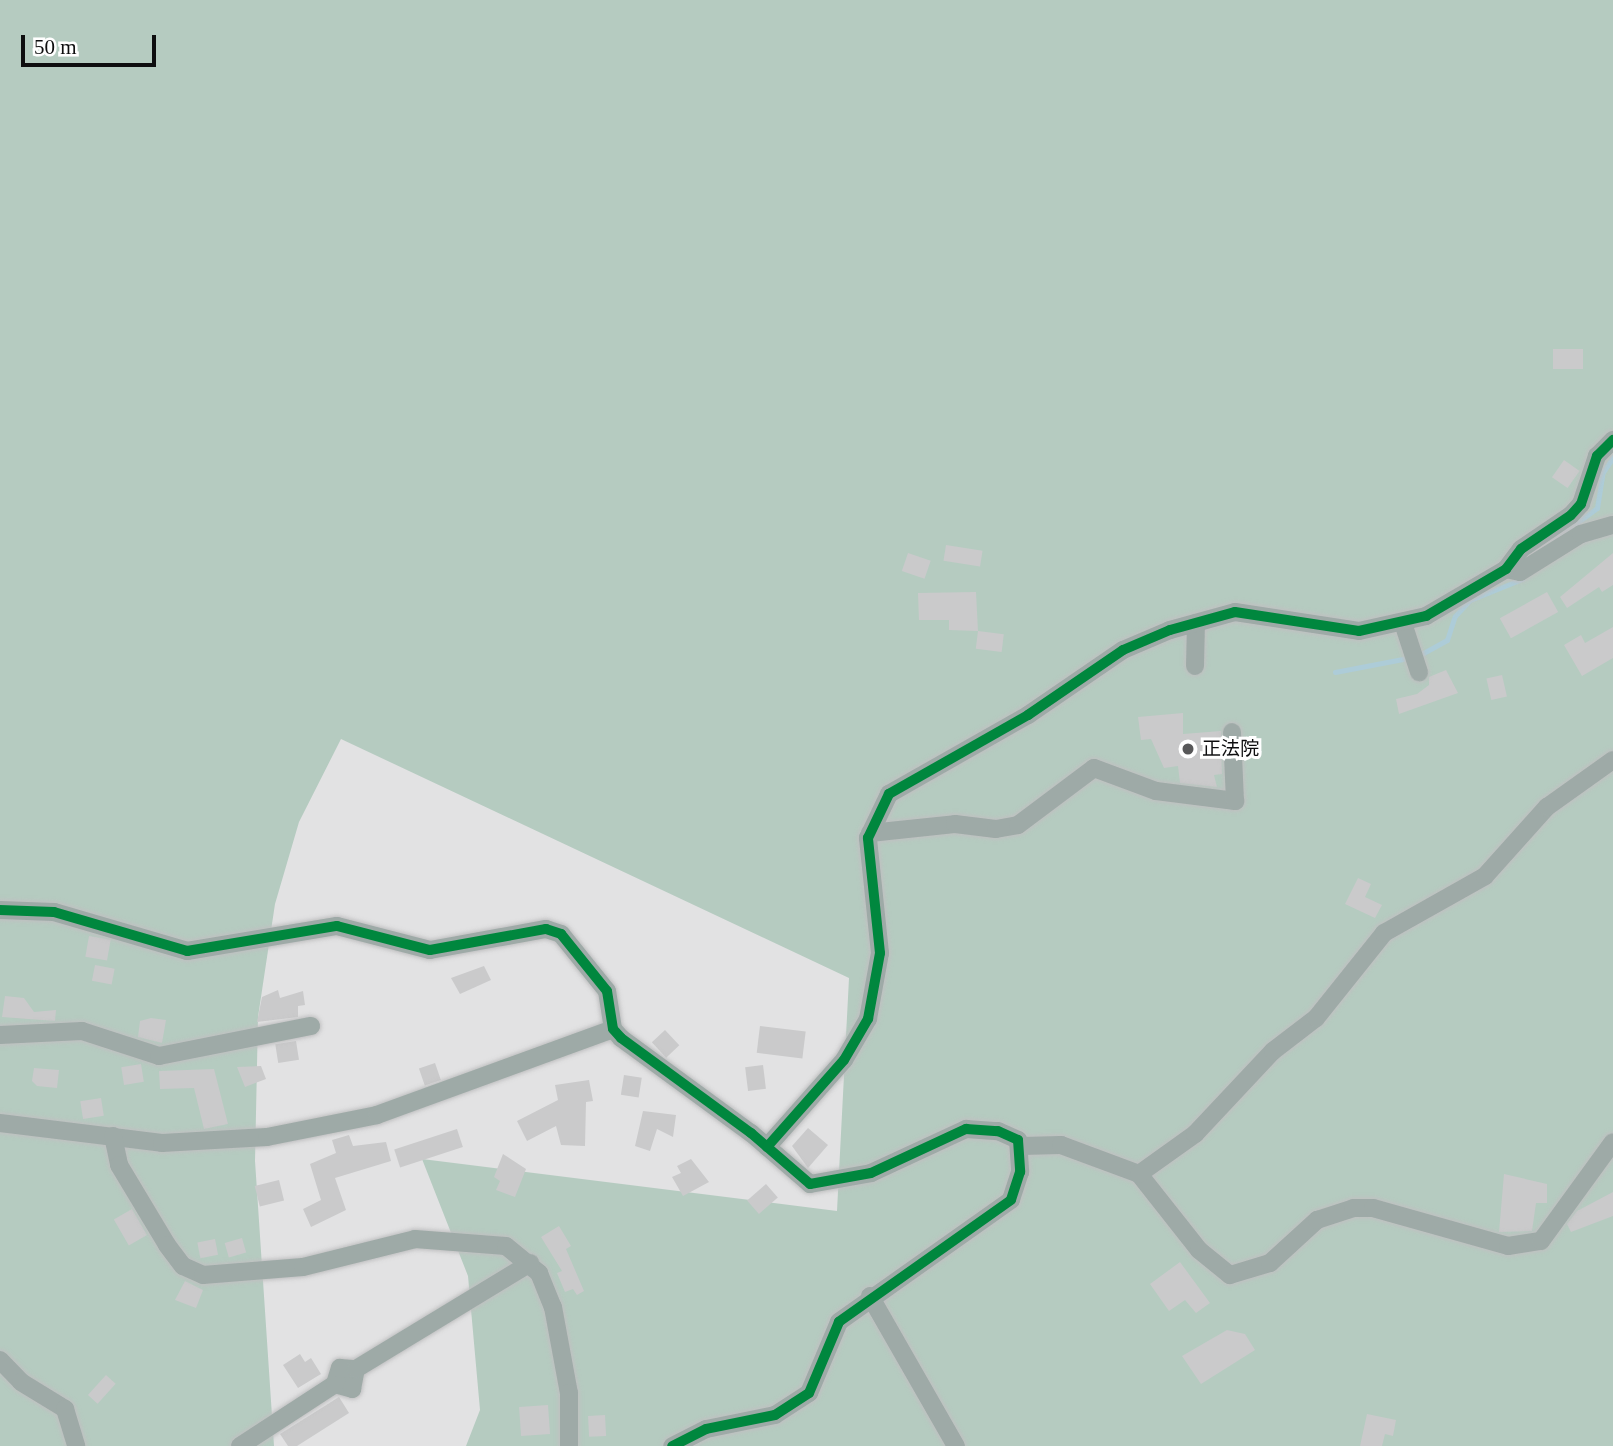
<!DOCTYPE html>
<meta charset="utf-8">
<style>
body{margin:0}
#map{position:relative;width:1613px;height:1446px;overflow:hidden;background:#e2e2e3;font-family:"Times New Roman","Noto Sans JP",serif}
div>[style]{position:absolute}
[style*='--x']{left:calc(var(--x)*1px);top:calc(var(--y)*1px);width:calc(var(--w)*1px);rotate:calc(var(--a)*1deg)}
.forest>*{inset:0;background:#b5cbc0}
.stream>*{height:5px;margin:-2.5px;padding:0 2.5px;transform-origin:2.5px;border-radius:2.5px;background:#adccd8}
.building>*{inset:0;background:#cacacb;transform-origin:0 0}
.roads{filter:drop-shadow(0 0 2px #c0c0c1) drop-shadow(0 0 2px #c0c0c1)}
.street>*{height:18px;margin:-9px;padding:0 9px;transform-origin:9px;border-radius:9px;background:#9eaaa7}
.cycleway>*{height:10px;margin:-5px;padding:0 5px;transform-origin:5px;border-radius:5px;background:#00873e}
.dots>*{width:19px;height:19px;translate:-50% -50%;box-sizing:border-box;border:4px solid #fff;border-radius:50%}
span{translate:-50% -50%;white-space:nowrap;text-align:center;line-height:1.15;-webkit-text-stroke:6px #fff;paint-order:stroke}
.poi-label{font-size:19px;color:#0e0e0f}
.left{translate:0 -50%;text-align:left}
.scale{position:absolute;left:21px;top:35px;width:135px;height:32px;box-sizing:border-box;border:4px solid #0e0e0f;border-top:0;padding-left:9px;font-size:21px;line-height:24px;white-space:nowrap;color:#0e0e0f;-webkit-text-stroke:5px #fff;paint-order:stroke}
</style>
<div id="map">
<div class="forest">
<div style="clip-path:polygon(0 0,1613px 0,1613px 1446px,466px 1446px,480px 1410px,468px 1276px,422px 1159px,837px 1211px,849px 978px,341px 739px,299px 822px,275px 904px,258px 1017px,255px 1161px,274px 1446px,0 1446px)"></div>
</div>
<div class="stream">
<div style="--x:1531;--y:557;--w:82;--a:-36.6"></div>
<div style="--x:1597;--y:508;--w:36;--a:-81"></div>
<div style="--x:1603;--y:472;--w:18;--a:-56"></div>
<div style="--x:1418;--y:656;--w:33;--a:-29"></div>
<div style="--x:1447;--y:640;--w:25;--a:-72"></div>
<div style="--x:1455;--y:616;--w:22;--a:-47"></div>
<div style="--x:1470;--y:600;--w:56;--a:-22"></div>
<div style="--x:1335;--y:672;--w:69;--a:-10.8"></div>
</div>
<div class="building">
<div style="left:1553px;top:349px;width:30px;height:20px"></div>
<div style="left:1564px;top:460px;width:19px;height:21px;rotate:35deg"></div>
<div style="left:946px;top:545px;width:37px;height:16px;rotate:9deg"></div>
<div style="left:908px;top:553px;width:24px;height:19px;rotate:19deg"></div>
<div style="clip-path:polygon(1613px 553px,1613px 585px,1602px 592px,1599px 587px,1567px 608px,1560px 597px)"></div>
<div style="clip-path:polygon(976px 592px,978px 631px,949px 630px,949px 620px,919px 620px,918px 593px)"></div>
<div style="left:1547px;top:592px;width:23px;height:54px;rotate:61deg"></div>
<div style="clip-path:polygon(1613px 627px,1613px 658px,1582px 676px,1564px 645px,1581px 635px,1585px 643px)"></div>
<div style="left:978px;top:631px;width:26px;height:18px;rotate:7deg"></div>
<div style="clip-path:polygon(1446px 670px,1458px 693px,1399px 714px,1396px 699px,1417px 694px,1429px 685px,1429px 677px)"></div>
<div style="left:1502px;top:675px;width:22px;height:16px;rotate:77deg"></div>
<div style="clip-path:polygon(1183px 713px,1183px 734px,1221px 731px,1222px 774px,1214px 775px,1217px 787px,1180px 783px,1178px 766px,1164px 768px,1151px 739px,1141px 740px,1138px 717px)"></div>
<div style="clip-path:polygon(1358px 878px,1371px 884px,1365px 897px,1382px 905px,1375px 918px,1345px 904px)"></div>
<div style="left:89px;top:936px;width:22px;height:21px;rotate:10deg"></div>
<div style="left:95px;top:965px;width:20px;height:16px;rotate:11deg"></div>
<div style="clip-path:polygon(484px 966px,491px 980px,460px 994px,451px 978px)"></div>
<div style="clip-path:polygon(278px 990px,280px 998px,303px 991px,305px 1005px,298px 1006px,298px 1017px,257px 1022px,262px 997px)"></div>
<div style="clip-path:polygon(5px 996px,24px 998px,34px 1012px,56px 1010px,55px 1021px,2px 1017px)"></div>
<div style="clip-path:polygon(151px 1018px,166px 1020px,162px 1043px,138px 1037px,140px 1021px)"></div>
<div style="left:760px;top:1026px;width:46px;height:27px;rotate:7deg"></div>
<div style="left:665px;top:1030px;width:21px;height:18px;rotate:47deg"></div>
<div style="left:296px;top:1041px;width:19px;height:21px;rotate:81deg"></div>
<div style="left:435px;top:1063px;width:18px;height:17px;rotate:71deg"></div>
<div style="left:141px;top:1064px;width:18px;height:20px;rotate:81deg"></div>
<div style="left:763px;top:1065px;width:24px;height:18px;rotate:83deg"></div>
<div style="clip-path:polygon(261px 1066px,266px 1079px,245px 1087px,237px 1067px)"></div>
<div style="clip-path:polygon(34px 1068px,59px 1070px,57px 1088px,37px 1086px,32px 1081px)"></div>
<div style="clip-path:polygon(214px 1069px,228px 1124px,204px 1129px,194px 1088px,160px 1089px,159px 1071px)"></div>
<div style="left:624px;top:1075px;width:18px;height:20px;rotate:9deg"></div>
<div style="clip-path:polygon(589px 1080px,593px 1101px,586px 1102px,585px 1146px,561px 1145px,556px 1126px,527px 1141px,517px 1121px,558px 1100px,555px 1085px)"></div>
<div style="left:101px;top:1098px;width:18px;height:21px;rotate:81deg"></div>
<div style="clip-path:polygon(643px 1111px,676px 1115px,673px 1137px,657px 1129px,650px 1151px,635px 1146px)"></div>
<div style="clip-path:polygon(808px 1128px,828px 1145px,808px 1168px,792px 1146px)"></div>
<div style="left:457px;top:1129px;width:19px;height:66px;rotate:72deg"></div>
<div style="clip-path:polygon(349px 1135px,353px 1146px,386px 1142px,391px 1161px,335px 1178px,346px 1210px,311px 1227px,303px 1209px,321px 1200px,310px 1164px,336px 1153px,332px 1140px)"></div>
<div style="clip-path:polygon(503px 1154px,526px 1169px,515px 1197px,496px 1190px,500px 1181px,494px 1177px)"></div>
<div style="clip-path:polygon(691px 1159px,709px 1182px,683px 1196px,672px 1177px,681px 1173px,677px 1166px)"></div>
<div style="clip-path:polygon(1504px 1174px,1547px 1184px,1547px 1203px,1536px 1203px,1532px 1231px,1499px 1232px)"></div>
<div style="left:279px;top:1180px;width:21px;height:25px;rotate:76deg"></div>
<div style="left:766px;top:1184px;width:18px;height:25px;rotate:49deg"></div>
<div style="clip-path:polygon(1613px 1192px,1613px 1216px,1571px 1232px,1567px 1224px,1577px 1211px)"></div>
<div style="left:132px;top:1209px;width:30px;height:21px;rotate:60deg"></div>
<div style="clip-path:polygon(559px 1226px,571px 1246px,566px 1249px,584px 1291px,577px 1295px,573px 1289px,565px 1292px,557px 1273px,562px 1271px,541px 1237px)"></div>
<div style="left:242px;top:1238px;width:15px;height:18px;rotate:74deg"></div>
<div style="left:215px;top:1239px;width:16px;height:18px;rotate:79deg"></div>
<div style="clip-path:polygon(1180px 1262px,1210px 1303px,1196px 1313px,1185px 1300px,1169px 1311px,1150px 1284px)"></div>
<div style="clip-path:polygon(185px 1281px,203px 1290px,196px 1308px,175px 1300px)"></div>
<div style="clip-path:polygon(1227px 1330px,1245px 1334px,1255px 1350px,1201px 1384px,1182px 1356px)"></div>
<div style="clip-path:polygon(300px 1354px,305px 1362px,311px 1358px,321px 1374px,298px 1388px,283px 1365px)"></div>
<div style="left:106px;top:1375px;width:13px;height:27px;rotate:42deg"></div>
<div style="clip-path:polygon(339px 1397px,349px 1413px,297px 1446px,288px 1446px,280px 1434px)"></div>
<div style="left:548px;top:1405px;width:29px;height:29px;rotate:86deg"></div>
<div style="clip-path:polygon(1367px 1414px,1396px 1420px,1393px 1436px,1385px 1434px,1382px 1446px,1360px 1446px)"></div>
<div style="left:605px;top:1415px;width:21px;height:17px;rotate:87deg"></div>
</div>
<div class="roads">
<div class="street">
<div style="--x:1506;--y:569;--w:14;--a:12"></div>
<div style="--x:1520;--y:572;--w:72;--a:-31.9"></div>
<div style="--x:1581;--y:534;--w:33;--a:-16"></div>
<div style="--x:1403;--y:623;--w:52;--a:71.9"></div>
<div style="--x:1195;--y:666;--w:43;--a:-88.7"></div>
<div style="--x:870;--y:833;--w:85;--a:-6"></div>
<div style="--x:955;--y:824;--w:41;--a:7"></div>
<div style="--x:996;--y:829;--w:22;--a:-10"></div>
<div style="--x:1018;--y:825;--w:95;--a:-36.9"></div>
<div style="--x:1094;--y:768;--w:66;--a:20.4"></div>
<div style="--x:1156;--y:791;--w:80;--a:7.2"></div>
<div style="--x:1235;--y:801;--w:69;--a:-92.5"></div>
<div style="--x:0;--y:910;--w:54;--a:2.1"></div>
<div style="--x:54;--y:912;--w:139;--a:16.3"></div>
<div style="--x:187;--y:951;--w:152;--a:-9.5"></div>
<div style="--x:337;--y:926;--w:96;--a:14.5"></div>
<div style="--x:430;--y:950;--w:118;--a:-10.3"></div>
<div style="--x:546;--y:929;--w:16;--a:18"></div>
<div style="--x:561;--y:934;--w:73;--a:51.1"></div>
<div style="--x:607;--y:991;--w:38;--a:81"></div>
<div style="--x:613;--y:1029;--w:12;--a:48"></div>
<div style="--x:621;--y:1038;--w:161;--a:36.2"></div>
<div style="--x:751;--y:1133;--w:78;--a:40.8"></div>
<div style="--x:810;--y:1184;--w:62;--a:-10.2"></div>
<div style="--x:871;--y:1173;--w:105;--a:-24.9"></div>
<div style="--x:966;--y:1129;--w:32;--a:4"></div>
<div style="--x:998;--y:1131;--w:22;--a:24"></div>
<div style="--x:1018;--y:1140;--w:32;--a:86"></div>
<div style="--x:1020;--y:1172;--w:29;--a:108"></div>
<div style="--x:1011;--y:1200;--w:211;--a:144.7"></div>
<div style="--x:839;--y:1322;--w:77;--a:112.9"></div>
<div style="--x:809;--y:1393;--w:40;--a:147.1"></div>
<div style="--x:775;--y:1415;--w:70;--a:168.5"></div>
<div style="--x:706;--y:1429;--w:38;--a:153"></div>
<div style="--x:0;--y:1035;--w:82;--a:-2.8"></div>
<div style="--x:82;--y:1031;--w:81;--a:18"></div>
<div style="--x:159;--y:1056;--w:155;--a:-11.2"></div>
<div style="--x:0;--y:1123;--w:163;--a:7"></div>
<div style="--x:162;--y:1143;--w:105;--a:-3.3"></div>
<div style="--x:267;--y:1137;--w:112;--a:-11.3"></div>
<div style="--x:377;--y:1115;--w:251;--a:-20"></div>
<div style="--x:113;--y:1136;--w:30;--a:78"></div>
<div style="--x:119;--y:1165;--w:93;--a:59"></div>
<div style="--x:167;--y:1245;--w:26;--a:53"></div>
<div style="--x:183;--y:1266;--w:22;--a:24"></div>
<div style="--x:203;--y:1275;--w:100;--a:-4.6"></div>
<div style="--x:303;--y:1267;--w:115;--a:-14"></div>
<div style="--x:415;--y:1239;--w:91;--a:4.4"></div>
<div style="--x:506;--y:1246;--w:43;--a:39.3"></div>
<div style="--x:539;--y:1273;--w:37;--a:68"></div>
<div style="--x:553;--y:1307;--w:87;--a:79.5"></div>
<div style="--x:569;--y:1393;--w:53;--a:90"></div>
<div style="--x:1021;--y:1146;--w:40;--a:-1.4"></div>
<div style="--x:1061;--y:1145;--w:83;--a:20.4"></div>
<div style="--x:1139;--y:1174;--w:97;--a:51.7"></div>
<div style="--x:1199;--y:1250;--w:40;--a:39"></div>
<div style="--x:1230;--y:1275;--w:42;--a:-16.7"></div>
<div style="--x:1270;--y:1263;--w:64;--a:-42.5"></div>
<div style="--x:1317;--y:1220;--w:38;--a:-18"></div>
<div style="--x:1353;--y:1208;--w:20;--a:0"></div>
<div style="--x:1373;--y:1208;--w:140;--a:15.7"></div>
<div style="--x:1508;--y:1246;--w:33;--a:-9"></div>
<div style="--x:1541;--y:1241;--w:122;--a:-54"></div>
<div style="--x:767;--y:1147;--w:116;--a:-48.5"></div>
<div style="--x:844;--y:1060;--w:48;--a:-59.7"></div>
<div style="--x:868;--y:1019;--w:67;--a:-79.7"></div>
<div style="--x:880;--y:953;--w:116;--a:-96"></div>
<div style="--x:868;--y:838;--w:49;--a:-64.5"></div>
<div style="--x:889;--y:794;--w:160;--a:-29.6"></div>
<div style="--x:1028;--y:715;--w:115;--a:-34.4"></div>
<div style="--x:1123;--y:650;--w:51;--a:-23.1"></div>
<div style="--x:1170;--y:630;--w:67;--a:-15.5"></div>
<div style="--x:1235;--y:612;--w:125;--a:8.7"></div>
<div style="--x:1359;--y:631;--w:69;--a:-12.6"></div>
<div style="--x:1426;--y:616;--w:93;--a:-30.4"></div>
<div style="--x:1506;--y:569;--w:25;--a:-53"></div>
<div style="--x:1521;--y:549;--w:60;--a:-34.2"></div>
<div style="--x:1571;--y:515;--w:15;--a:-48"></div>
<div style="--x:1581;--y:504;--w:51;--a:-71.6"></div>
<div style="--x:1597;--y:456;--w:23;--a:-45"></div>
<div style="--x:1139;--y:1174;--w:69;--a:-35.5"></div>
<div style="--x:1195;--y:1134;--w:114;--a:-46.8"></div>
<div style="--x:1273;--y:1051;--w:54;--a:-37.5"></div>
<div style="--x:1316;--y:1018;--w:109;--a:-51.3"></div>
<div style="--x:1384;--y:933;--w:116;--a:-29.4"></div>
<div style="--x:1485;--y:876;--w:93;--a:-48.1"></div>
<div style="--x:1547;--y:807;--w:81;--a:-35.5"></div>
<div style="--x:870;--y:1296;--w:173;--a:60.2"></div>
<div style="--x:0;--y:1360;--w:30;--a:46"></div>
<div style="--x:21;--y:1382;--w:52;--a:31.5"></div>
<div style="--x:65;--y:1409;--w:39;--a:73"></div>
<div style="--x:335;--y:1384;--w:18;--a:16"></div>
<div style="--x:352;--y:1389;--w:20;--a:-79"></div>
<div style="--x:240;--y:1446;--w:113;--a:-33.1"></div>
<div style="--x:335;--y:1384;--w:17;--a:-73"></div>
<div style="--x:340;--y:1368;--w:16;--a:4"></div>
<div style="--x:356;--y:1369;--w:204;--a:-31.3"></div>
</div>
</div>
<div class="cycleway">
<div style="--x:0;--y:910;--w:54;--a:2.1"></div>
<div style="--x:54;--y:912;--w:139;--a:16.3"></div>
<div style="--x:187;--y:951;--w:152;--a:-9.5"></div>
<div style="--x:337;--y:926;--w:96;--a:14.5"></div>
<div style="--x:430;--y:950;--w:118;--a:-10.3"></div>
<div style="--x:546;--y:929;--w:16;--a:18"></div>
<div style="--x:561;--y:934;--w:73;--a:51.1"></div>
<div style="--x:607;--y:991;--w:38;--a:81"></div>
<div style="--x:613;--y:1029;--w:12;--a:48"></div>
<div style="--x:621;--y:1038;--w:161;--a:36.2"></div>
<div style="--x:751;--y:1133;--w:78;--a:40.8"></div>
<div style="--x:810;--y:1184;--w:62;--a:-10.2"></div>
<div style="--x:871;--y:1173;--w:105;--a:-24.9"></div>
<div style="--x:966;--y:1129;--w:32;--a:4"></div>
<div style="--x:998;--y:1131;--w:22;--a:24"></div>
<div style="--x:1018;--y:1140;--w:32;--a:86"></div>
<div style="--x:1020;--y:1172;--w:29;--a:108"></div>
<div style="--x:1011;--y:1200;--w:211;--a:144.7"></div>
<div style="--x:839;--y:1322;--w:77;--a:112.9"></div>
<div style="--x:809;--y:1393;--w:40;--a:147.1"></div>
<div style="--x:775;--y:1415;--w:70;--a:168.5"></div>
<div style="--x:706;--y:1429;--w:38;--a:153"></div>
<div style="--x:767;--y:1147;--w:116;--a:-48.5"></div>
<div style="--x:844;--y:1060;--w:48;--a:-59.7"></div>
<div style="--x:868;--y:1019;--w:67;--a:-79.7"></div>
<div style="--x:880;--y:953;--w:116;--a:-96"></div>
<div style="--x:868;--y:838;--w:49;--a:-64.5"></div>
<div style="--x:889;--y:794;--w:160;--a:-29.6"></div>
<div style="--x:1028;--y:715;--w:115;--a:-34.4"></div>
<div style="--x:1123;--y:650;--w:51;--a:-23.1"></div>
<div style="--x:1170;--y:630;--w:67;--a:-15.5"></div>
<div style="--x:1235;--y:612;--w:125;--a:8.7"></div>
<div style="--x:1359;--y:631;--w:69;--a:-12.6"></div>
<div style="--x:1426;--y:616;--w:93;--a:-30.4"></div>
<div style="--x:1506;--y:569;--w:25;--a:-53"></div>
<div style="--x:1521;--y:549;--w:60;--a:-34.2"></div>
<div style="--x:1571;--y:515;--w:15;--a:-48"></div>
<div style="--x:1581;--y:504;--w:51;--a:-71.6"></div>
<div style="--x:1597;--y:456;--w:23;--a:-45"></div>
</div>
<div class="dots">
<div style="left:1188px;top:749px;background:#585859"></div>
</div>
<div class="poi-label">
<span class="left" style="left:1202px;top:749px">正法院</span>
</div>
<div class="scale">50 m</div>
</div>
